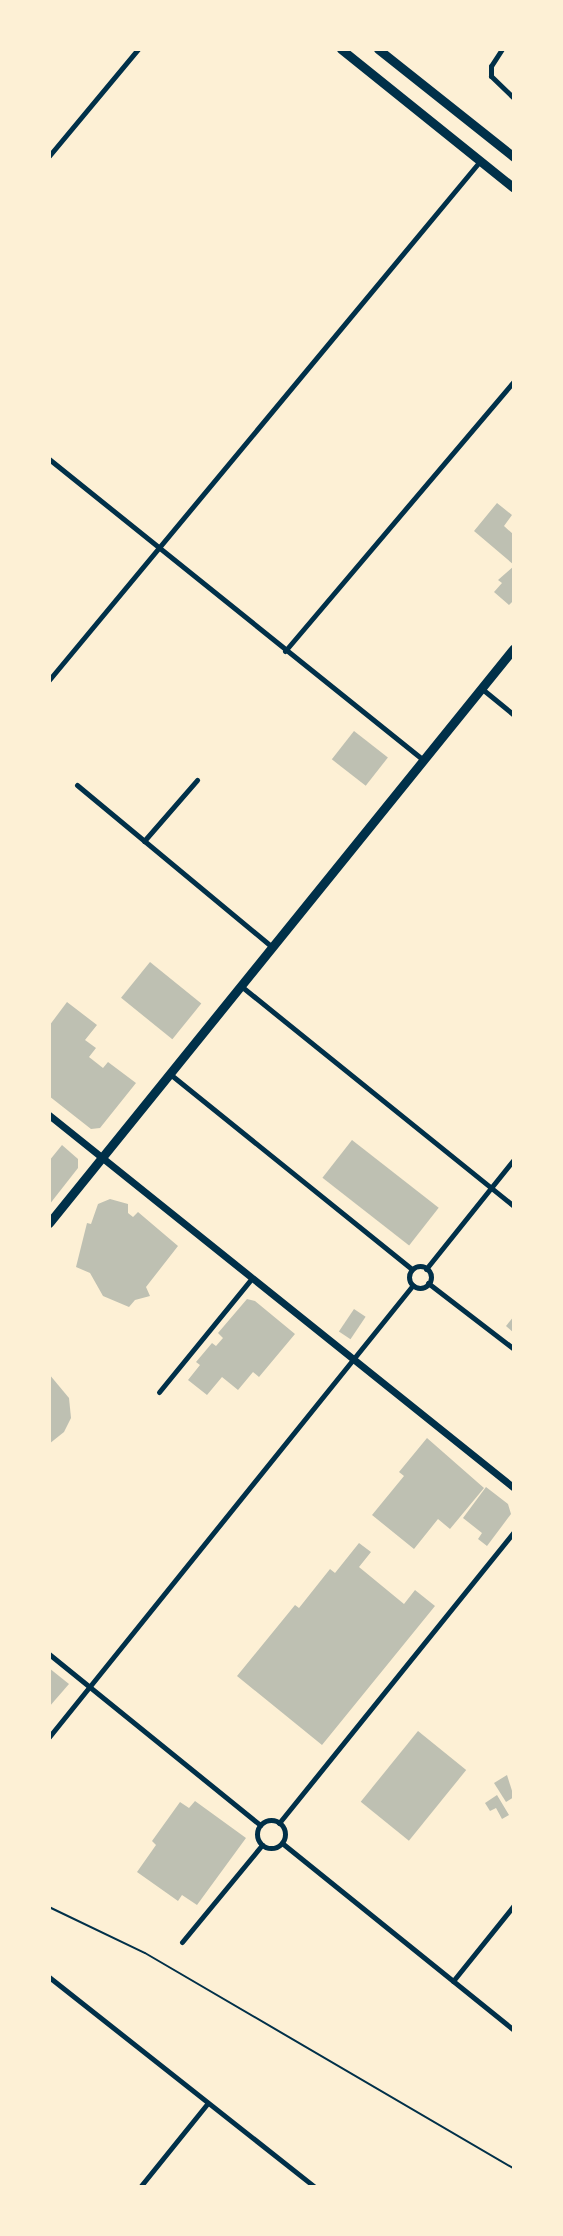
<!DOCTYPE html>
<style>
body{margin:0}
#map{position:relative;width:563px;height:2236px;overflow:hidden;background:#fdf0d5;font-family:Poppins,sans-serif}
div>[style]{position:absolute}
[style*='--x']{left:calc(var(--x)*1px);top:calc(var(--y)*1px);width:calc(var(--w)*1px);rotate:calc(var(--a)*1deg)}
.building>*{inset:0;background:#bec0b2;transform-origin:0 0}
.path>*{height:2px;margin:-1px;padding:0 1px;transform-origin:1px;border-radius:1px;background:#003049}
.minor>*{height:5px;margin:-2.5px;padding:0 2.5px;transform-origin:2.5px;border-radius:2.5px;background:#003049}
.minor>.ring{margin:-2.5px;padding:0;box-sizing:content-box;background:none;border:5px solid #003049;border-radius:50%}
.tertiary>*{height:7px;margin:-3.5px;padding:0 3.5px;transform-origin:3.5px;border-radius:3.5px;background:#003049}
.primary>*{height:9px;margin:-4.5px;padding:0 4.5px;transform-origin:4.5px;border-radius:4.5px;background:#003049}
span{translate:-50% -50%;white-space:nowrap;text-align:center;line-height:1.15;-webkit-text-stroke:6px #fdf0d5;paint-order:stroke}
.frame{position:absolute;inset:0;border:51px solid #fdf0d5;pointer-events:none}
</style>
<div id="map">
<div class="building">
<div style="clip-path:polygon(497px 503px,512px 515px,504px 526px,514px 535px,514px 565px,474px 531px)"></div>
<div style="clip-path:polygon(514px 566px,514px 600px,509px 605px,494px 592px,502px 583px,498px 580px)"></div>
<div style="left:354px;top:731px;width:43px;height:36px;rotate:38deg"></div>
<div style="left:150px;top:962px;width:66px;height:46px;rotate:39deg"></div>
<div style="clip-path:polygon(67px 1002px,97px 1025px,85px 1040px,96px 1048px,89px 1057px,103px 1068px,108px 1062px,136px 1083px,100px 1128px,91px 1129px,49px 1096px,49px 1026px)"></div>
<div style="left:352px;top:1140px;width:110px;height:48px;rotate:38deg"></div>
<div style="clip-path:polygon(62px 1145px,78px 1159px,78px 1168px,49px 1205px,49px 1161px)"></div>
<div style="clip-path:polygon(110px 1199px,128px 1204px,128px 1213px,133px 1217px,138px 1212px,178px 1246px,146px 1287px,150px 1296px,135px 1300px,129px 1307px,103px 1296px,90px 1273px,76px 1267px,87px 1223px,91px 1224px,98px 1204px)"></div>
<div style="clip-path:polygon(247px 1299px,255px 1301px,295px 1334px,259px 1377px,253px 1372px,238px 1390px,222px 1377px,207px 1395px,188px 1380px,200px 1365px,196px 1362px,212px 1343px,216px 1346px,223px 1338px,218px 1333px)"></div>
<div style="left:354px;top:1309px;width:14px;height:27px;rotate:34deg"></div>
<div style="clip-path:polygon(514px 1316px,514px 1333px,506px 1326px)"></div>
<div style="clip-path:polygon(49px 1374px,69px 1398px,71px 1418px,64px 1432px,49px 1444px)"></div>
<div style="clip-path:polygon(427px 1438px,484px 1488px,450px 1529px,438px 1519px,414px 1549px,372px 1515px,404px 1476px,399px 1472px)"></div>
<div style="clip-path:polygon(486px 1487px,508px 1504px,511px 1514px,487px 1546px,478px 1539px,482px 1533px,463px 1518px)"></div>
<div style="clip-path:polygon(359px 1543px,371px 1552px,359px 1567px,404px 1604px,415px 1590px,435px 1606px,322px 1745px,237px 1676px,295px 1605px,299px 1608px,330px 1569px,335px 1573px)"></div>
<div style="clip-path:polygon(49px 1668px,69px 1684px,49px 1707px)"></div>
<div style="left:418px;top:1731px;width:62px;height:91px;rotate:39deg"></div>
<div style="clip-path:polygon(507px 1775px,514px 1797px,506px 1802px,494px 1783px)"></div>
<div style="clip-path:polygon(497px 1795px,509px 1815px,502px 1819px,496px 1808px,490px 1811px,485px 1803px)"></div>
<div style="clip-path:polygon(195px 1801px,246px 1838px,197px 1905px,182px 1895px,178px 1901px,137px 1872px,156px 1845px,152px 1841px,180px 1802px,189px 1808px)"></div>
</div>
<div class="path">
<div style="--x:49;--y:1907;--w:106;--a:25.6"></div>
<div style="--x:145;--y:1953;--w:428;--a:30.3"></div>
</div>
<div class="minor">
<div style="--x:502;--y:49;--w:20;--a:123"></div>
<div style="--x:491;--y:66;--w:10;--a:90"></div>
<div style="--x:491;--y:76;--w:32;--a:44"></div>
<div style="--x:49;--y:156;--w:139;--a:-50.2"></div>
<div style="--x:49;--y:459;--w:480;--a:38.8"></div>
<div style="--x:285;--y:651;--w:354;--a:-49.7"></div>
<div style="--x:49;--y:680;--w:675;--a:-50.29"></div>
<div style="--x:481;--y:688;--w:43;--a:39.3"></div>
<div style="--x:77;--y:785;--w:254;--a:39.7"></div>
<div style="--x:144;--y:841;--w:81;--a:-49"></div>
<div style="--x:241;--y:986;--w:351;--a:38.9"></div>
<div style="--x:170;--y:1074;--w:311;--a:38.9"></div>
<div class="ring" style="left:409px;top:1266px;width:17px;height:17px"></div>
<div style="--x:426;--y:1269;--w:141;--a:-51.3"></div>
<div style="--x:428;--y:1283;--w:108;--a:37.5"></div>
<div style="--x:159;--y:1392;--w:147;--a:-50.8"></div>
<div style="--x:49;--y:1654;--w:272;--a:39"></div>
<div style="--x:49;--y:1737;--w:580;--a:-51.16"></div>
<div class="ring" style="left:257px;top:1820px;width:23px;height:23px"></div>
<div style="--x:279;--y:1823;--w:374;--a:-51.1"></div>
<div style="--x:282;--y:1843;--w:298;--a:38.9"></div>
<div style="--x:182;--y:1942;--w:126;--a:-50.5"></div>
<div style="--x:49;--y:1977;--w:339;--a:38.3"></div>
<div style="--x:453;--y:1981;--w:97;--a:-51.2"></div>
<div style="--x:140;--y:2187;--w:107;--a:-51.1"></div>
</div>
<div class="tertiary">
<div style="--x:49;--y:1115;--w:596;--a:38.73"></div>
</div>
<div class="primary">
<div style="--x:341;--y:49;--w:222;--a:38.8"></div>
<div style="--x:378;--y:49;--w:174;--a:38.5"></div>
<div style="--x:49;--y:1223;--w:739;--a:-51.04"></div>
</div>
<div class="frame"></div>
</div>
